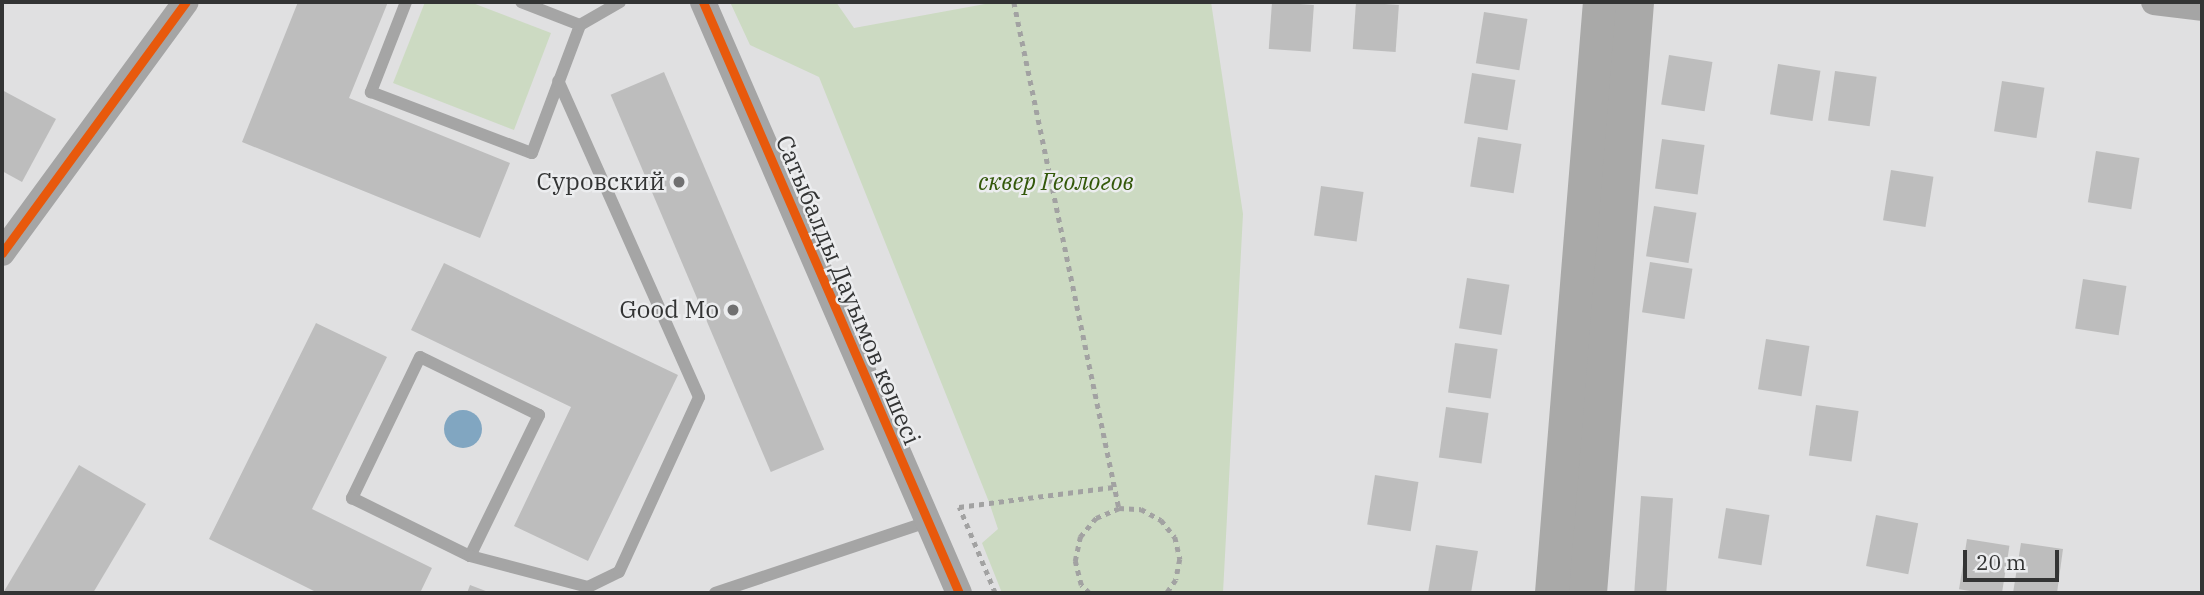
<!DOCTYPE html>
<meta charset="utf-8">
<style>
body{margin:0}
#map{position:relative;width:2204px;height:595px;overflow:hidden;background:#e0e0e1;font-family:"IBM Plex Serif",serif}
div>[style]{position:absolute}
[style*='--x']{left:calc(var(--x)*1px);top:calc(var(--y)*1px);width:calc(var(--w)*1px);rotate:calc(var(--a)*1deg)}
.green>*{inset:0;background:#ccdac2}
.water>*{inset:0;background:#81a6c1}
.round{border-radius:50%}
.building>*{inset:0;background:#bdbdbd;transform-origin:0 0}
.path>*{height:4.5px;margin-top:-2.25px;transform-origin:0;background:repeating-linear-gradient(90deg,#a2a2a2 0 5px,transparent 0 10px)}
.service>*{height:12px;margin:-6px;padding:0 6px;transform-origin:6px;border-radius:6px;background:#a5a5a5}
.minor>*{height:26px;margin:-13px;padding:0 13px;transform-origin:13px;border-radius:13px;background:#a5a5a5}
.primary>*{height:38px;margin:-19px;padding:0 19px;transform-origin:19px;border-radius:19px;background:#a9a9a8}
.cycleway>*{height:9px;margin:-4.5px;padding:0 4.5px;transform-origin:4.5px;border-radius:4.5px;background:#e8590c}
.dots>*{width:19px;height:19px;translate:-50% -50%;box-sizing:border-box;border:4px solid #ecedef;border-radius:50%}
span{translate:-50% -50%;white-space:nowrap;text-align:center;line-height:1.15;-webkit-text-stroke:5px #ecedef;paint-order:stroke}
.poi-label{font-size:24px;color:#333434}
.right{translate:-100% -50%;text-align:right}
.park-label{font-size:24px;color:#33580a;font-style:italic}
.street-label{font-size:24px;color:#333434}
.frame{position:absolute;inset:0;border:4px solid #333434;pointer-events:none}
.scale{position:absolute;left:1963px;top:550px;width:96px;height:32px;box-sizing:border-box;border:4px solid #333434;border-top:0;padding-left:9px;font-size:21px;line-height:24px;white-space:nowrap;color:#333434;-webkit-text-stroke:5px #ecedef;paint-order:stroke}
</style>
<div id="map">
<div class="green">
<div style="clip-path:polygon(425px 2px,470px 2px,551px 33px,514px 130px,393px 83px)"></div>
<div style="clip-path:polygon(730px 2px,836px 2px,854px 28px,996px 2px,1211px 2px,1243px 214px,1223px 593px,1002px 593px,982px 543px,998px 529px,989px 502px,819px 77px,750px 45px)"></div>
</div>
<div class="water">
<div class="round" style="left:444px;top:410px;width:38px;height:38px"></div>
</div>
<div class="building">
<div style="clip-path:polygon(298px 2px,388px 2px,349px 98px,510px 163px,480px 238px,242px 142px)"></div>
<div style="left:1272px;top:2px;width:42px;height:47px;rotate:4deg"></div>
<div style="left:1356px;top:2px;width:43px;height:47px;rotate:4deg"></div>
<div style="left:1484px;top:12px;width:44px;height:52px;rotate:9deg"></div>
<div style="left:1669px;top:55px;width:44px;height:50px;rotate:9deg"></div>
<div style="left:1778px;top:64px;width:43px;height:51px;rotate:9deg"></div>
<div style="left:1835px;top:71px;width:42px;height:50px;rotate:8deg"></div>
<div style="left:664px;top:72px;width:410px;height:58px;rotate:67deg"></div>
<div style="left:1472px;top:73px;width:44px;height:51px;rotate:9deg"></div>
<div style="left:2002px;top:81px;width:43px;height:51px;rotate:9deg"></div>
<div style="clip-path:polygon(2px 90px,56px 119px,22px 182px,2px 171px)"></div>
<div style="left:1478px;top:137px;width:44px;height:50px;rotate:9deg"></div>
<div style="left:1662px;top:139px;width:43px;height:50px;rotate:8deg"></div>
<div style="left:2096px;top:151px;width:44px;height:52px;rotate:9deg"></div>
<div style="left:1891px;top:170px;width:43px;height:51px;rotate:9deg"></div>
<div style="left:1321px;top:186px;width:43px;height:50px;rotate:8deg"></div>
<div style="left:1654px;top:206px;width:43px;height:51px;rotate:9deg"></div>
<div style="left:1650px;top:262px;width:43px;height:51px;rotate:9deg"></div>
<div style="clip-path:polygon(444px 263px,678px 375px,588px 561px,514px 526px,571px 407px,411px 330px)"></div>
<div style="left:1467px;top:278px;width:43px;height:51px;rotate:9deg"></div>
<div style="left:2083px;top:279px;width:44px;height:50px;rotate:9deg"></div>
<div style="clip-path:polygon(316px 323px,387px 357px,312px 509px,432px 568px,420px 593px,318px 593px,209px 539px)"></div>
<div style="left:1766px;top:339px;width:44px;height:51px;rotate:9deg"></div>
<div style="left:1455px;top:343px;width:43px;height:50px;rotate:8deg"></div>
<div style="left:1816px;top:405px;width:43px;height:51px;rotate:8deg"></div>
<div style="left:1446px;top:407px;width:43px;height:51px;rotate:8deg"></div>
<div style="clip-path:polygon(79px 465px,146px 504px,93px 593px,3px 593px)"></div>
<div style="left:1375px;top:475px;width:44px;height:50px;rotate:9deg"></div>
<div style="left:1641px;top:496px;width:32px;height:96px;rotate:4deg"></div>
<div style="left:1726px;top:508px;width:44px;height:51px;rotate:9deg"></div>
<div style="left:1876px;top:515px;width:43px;height:52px;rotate:11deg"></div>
<div style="left:1967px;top:539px;width:43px;height:51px;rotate:9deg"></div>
<div style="clip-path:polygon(2021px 543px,2063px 549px,2057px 593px,2013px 593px)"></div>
<div style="clip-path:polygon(1436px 545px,1478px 551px,1471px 593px,1428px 593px)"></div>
<div style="clip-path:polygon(470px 585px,491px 593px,467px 593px)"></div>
</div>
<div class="path">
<div style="--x:1014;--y:2;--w:517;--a:78.28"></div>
<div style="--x:995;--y:593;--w:93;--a:-112.7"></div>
<div style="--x:959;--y:507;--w:156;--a:-7.4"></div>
<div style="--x:1089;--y:593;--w:11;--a:-135"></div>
<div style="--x:1081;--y:585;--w:25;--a:-104"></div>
<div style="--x:1075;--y:561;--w:25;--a:-78"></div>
<div style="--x:1080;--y:537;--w:25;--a:-50"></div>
<div style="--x:1096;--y:518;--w:25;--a:-23"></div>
<div style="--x:1119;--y:508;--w:22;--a:3"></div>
<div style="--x:1141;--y:509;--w:23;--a:29"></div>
<div style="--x:1161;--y:520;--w:22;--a:51"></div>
<div style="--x:1175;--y:537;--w:23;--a:77"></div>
<div style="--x:1180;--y:559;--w:21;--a:101"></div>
<div style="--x:1176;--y:580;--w:16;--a:125"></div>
</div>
<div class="service">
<div style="--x:406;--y:2;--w:97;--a:111.3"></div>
<div style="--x:371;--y:92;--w:172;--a:20.8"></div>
<div style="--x:532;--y:153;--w:137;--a:-69.4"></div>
<div style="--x:580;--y:25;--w:63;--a:-158.7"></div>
<div style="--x:580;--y:25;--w:46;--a:-29.9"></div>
<div style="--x:470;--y:556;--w:157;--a:-63.9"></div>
<div style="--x:539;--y:415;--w:132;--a:-154"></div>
<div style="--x:420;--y:357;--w:157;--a:115.7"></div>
<div style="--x:352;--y:498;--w:131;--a:26.2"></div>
<div style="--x:470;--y:556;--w:122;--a:14.7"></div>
<div style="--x:588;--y:587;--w:34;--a:-26"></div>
<div style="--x:619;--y:572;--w:192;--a:-65.4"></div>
<div style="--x:699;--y:397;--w:346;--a:-114"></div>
<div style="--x:715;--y:593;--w:224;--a:-18.5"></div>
</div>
<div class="minor">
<div style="--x:703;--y:2;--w:644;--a:66.58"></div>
<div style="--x:2154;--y:2;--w:48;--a:7.1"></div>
<div style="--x:2;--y:253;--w:311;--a:-53.8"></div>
</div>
<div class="primary">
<div style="--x:1554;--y:593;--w:593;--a:-85.36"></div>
<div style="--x:1588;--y:593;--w:593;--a:-85.45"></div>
</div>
<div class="cycleway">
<div style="--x:703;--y:2;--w:644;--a:66.58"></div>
<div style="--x:2;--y:253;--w:311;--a:-53.8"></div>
</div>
<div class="dots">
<div style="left:679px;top:182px;background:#707071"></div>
<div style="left:733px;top:310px;background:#707071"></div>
</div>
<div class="poi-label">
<span class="right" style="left:665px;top:182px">Суровский</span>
<span class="right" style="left:719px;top:310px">Good Mo</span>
</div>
<div class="park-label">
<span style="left:1056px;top:182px">сквер Геологов</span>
</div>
<div class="street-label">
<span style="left:848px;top:290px;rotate:67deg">Сатыбалды Дауымов көшесі</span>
</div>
<div class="frame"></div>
<div class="scale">20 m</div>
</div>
